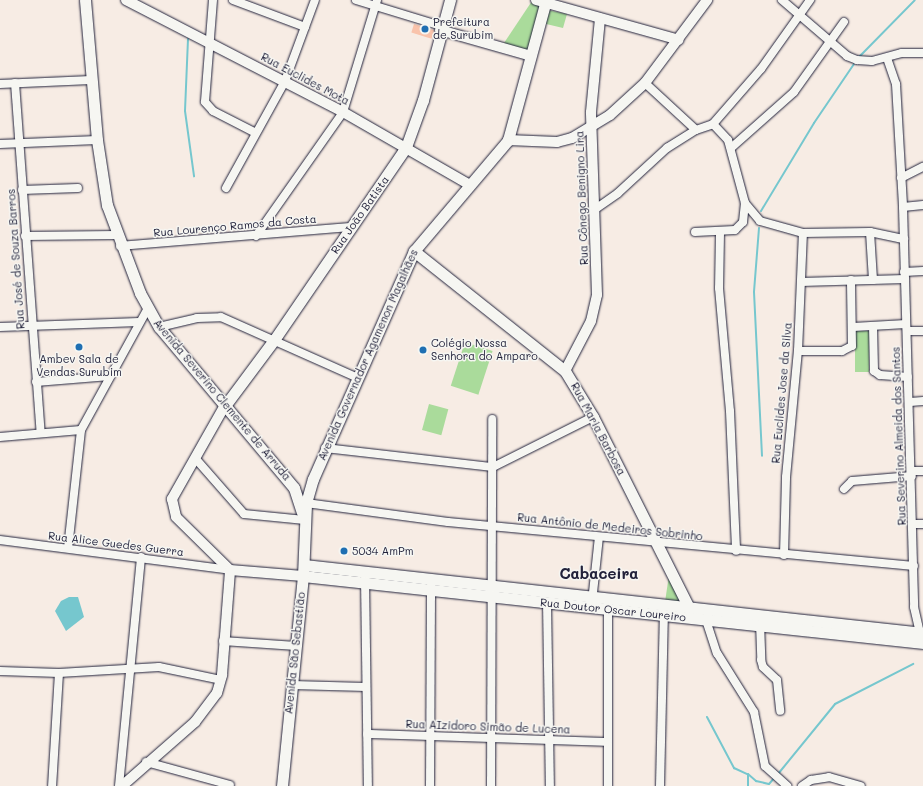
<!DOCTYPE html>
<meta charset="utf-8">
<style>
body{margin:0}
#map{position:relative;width:923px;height:786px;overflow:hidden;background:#f7ece4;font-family:Mali,sans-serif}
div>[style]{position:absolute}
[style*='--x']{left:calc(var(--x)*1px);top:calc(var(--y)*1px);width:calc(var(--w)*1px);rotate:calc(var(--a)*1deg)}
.green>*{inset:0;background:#aadb9b;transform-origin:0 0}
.water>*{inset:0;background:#76c7ce}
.stream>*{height:2px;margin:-1px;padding:0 1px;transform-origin:1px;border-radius:1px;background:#76c7ce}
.building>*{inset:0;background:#f9c3ab;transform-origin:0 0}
.roads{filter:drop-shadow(0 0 1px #22223b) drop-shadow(0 0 1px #22223b)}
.minor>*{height:8px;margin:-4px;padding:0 4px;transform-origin:4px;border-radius:4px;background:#f6f6f2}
.tertiary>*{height:10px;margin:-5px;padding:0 5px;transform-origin:5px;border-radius:5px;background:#f6f6f2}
.secondary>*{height:11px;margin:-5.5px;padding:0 5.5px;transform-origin:5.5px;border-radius:5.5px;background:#f6f6f2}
.dots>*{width:11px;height:11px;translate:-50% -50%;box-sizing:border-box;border:2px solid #f6f6f2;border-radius:50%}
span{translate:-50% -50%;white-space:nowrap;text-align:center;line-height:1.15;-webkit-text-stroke:3px #f6f6f2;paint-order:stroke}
.poi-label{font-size:11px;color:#22223b}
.left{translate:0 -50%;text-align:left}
.street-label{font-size:11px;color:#22223b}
.district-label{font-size:15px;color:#22223b;font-weight:700}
</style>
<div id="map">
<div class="green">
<div style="clip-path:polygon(532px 1px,543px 5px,529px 54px,502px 46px)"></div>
<div style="clip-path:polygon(547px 10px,567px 14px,563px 28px,542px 23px)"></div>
<div style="left:855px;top:331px;width:14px;height:41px"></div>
<div style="left:465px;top:342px;width:29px;height:46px;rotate:18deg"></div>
<div style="left:429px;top:404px;width:20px;height:27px;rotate:15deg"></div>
<div style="clip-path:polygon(669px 575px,684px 604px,665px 602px)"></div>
</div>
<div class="water">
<div style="clip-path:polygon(69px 597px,78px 597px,84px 617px,66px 631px,55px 611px,61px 601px)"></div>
</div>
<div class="stream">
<div style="--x:188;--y:39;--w:72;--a:92.4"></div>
<div style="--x:185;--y:111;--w:66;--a:82.1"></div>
<div style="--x:860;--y:56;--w:78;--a:-45.5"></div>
<div style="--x:761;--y:211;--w:103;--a:-58.9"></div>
<div style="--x:814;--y:123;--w:71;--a:-55.9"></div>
<div style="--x:759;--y:228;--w:64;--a:94.5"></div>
<div style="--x:754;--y:292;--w:164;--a:87.2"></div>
<div style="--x:707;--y:717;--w:58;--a:62.1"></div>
<div style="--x:734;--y:768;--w:14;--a:25"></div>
<div style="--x:778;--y:774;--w:90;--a:-50.8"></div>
<div style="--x:835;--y:704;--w:88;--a:-27.1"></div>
<div style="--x:748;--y:786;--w:12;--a:-90"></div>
<div style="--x:748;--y:774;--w:11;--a:41"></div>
<div style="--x:756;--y:781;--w:13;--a:13"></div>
<div style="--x:769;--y:784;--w:9;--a:-49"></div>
</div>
<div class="building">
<div style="left:414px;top:24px;width:21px;height:9px;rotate:17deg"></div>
</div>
<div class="roads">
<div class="minor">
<div style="--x:213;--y:0;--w:102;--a:94.5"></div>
<div style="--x:205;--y:102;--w:12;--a:48"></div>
<div style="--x:213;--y:111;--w:48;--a:27.1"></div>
<div style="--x:233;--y:0;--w:77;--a:20.6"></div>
<div style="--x:356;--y:0;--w:89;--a:17"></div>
<div style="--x:782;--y:0;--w:86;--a:40.7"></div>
<div style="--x:847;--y:56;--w:11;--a:22"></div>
<div style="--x:857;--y:60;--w:15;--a:4"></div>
<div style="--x:872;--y:61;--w:31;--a:-15"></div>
<div style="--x:902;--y:53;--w:21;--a:0"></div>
<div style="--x:887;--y:58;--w:28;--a:71"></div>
<div style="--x:896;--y:84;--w:123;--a:86.7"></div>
<div style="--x:903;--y:207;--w:400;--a:88.4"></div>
<div style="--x:914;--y:607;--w:27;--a:77"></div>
<div style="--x:15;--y:83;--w:351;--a:85.8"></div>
<div style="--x:645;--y:83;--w:69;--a:42.7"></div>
<div style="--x:0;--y:84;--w:91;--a:-2.5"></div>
<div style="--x:713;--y:124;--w:22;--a:47"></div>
<div style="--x:728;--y:140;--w:65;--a:74.9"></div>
<div style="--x:745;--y:203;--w:23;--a:50"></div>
<div style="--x:760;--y:221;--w:45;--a:15.6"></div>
<div style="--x:803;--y:233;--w:67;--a:-0.9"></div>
<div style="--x:870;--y:232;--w:35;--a:12"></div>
<div style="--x:0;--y:144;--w:97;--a:-2.4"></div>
<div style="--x:731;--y:148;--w:84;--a:-41.6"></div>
<div style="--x:794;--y:92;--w:86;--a:-54.5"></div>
<div style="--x:901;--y:178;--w:25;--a:-27"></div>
<div style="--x:226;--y:188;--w:122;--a:-61.1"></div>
<div style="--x:285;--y:81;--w:86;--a:-69.7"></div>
<div style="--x:22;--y:190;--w:56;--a:-2"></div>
<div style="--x:903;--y:207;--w:20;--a:-6"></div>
<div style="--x:594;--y:210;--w:29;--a:-35"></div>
<div style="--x:618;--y:193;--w:67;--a:-42.6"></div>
<div style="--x:667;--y:148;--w:34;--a:-32"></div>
<div style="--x:696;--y:130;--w:18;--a:-19"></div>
<div style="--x:713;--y:124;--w:73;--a:-48.9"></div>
<div style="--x:761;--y:69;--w:85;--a:-54.6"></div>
<div style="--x:695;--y:232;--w:40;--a:-2.9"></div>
<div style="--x:735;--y:230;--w:11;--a:-45"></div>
<div style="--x:743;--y:222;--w:19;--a:-84"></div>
<div style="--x:870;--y:232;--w:48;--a:86.4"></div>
<div style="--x:720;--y:233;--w:55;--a:91"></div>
<div style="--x:719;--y:288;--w:123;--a:84.9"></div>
<div style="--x:730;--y:411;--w:140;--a:87.5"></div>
<div style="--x:25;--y:236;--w:91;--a:-0.6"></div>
<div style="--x:256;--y:236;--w:151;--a:-54.9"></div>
<div style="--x:343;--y:112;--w:117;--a:-73.1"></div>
<div style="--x:120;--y:246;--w:233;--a:-4.7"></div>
<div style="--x:904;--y:272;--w:19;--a:-3"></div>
<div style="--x:801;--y:282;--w:104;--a:-1.7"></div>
<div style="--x:873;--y:326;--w:45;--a:88.7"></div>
<div style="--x:874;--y:371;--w:7;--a:34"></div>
<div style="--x:880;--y:375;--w:28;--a:4"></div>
<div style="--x:0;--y:327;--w:139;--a:-2.1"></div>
<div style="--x:159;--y:327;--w:39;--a:-13"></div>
<div style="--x:197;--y:318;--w:24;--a:-2"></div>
<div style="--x:221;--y:317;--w:150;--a:24"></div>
<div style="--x:853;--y:327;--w:53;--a:-3.2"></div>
<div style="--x:907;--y:331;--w:16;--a:0"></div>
<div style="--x:798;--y:351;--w:44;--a:0"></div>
<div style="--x:842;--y:351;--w:11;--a:-27"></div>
<div style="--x:852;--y:346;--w:66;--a:-90.9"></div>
<div style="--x:36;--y:382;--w:74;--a:-4.6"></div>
<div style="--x:910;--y:402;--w:13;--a:-4"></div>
<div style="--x:0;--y:437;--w:81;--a:-4.9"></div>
<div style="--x:325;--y:448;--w:169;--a:6.5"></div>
<div style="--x:493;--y:467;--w:112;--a:-26.6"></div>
<div style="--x:195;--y:458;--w:74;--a:48.8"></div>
<div style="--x:244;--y:514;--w:61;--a:5.6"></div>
<div style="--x:912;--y:471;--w:11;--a:0"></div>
<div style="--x:844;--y:489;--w:11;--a:-45"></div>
<div style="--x:852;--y:481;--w:60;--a:-4.8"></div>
<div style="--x:306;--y:503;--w:143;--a:7.6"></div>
<div style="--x:448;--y:522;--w:468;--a:5.4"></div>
<div style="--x:913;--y:524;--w:10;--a:0"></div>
<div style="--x:0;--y:540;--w:232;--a:7.4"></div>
<div style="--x:68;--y:548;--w:119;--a:-83.7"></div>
<div style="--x:81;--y:430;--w:137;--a:-61.2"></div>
<div style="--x:784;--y:555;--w:78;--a:-88.5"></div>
<div style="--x:786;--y:477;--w:127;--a:-84.6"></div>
<div style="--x:798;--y:351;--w:118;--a:-87.6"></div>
<div style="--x:365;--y:578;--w:208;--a:89.2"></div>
<div style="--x:547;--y:602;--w:184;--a:89.1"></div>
<div style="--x:592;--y:602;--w:65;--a:-83.9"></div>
<div style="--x:608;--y:604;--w:182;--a:90"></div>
<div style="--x:706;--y:620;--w:35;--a:72"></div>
<div style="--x:717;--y:653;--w:70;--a:57.9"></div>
<div style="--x:754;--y:712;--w:55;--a:78.5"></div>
<div style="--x:765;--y:766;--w:30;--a:42"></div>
<div style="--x:760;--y:622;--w:38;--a:88"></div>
<div style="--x:761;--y:660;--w:7;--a:74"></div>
<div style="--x:763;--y:667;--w:19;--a:43"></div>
<div style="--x:777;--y:680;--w:31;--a:84"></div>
<div style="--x:223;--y:641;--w:73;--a:3.9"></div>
<div style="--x:0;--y:671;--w:59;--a:1.9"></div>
<div style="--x:59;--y:673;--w:113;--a:93.5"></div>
<div style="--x:59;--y:673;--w:100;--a:-3.4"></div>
<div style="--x:159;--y:667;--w:63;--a:11.8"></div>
<div style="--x:292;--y:685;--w:74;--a:1.5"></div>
<div style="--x:367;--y:734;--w:241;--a:1.9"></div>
<div style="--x:146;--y:762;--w:87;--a:15.3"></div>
<div style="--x:119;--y:786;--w:230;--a:-84.5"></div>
<div style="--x:430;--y:786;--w:201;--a:-89.7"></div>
<div style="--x:491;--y:786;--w:367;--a:-89.8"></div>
<div style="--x:660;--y:786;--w:171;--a:-88.7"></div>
<div style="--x:802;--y:786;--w:11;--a:-34"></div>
<div style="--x:811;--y:780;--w:18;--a:-9"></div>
<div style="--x:829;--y:777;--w:33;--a:16"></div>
</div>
<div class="tertiary">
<div style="--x:126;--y:0;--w:244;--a:27.3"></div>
<div style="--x:343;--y:112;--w:146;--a:29.9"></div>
<div style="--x:536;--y:0;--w:148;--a:15.6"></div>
<div style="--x:440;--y:30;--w:95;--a:15.9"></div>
<div style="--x:508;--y:140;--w:49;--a:2.3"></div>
<div style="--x:557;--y:142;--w:16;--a:-15"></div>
<div style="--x:572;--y:138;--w:44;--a:-31.2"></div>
<div style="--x:610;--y:115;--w:47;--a:-42.4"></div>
<div style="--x:645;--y:83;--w:104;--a:-53.2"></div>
<div style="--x:565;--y:371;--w:56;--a:-62.5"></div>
<div style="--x:591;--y:321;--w:27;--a:-77"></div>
<div style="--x:597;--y:295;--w:183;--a:-91.9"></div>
<div style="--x:591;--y:112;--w:94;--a:-84.5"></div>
<div style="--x:224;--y:407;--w:106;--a:119.5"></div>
<div style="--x:172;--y:499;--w:18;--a:77"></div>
<div style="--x:176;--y:517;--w:76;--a:44.5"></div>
<div style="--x:230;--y:570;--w:73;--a:4.7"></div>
<div style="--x:122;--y:786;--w:97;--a:-41.2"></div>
<div style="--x:195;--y:722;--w:36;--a:-53"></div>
<div style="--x:217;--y:693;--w:19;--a:-74"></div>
<div style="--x:222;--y:675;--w:105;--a:-85.6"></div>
</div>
<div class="secondary">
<div style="--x:85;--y:0;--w:141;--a:85.1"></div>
<div style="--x:97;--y:140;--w:66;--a:81.3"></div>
<div style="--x:107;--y:205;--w:94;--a:69.4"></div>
<div style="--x:140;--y:293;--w:39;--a:61"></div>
<div style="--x:159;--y:327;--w:210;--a:50"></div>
<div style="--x:294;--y:488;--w:25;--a:72"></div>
<div style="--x:414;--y:251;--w:193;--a:38.5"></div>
<div style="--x:565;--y:371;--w:54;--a:58.7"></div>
<div style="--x:593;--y:417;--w:220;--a:63.3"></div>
<div style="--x:224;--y:407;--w:84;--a:-53.3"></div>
<div style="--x:274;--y:340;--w:234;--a:-55.6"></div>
<div style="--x:406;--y:147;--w:50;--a:-70.1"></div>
<div style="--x:423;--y:100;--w:104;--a:-74.9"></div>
<div style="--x:304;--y:565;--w:623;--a:6.27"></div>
<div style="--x:303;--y:576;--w:624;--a:6.17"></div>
<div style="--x:282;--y:786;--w:211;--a:-84.3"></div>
<div style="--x:303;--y:576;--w:73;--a:-87.6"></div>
<div style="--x:306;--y:503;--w:25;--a:-74"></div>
<div style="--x:313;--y:479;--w:249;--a:-66.1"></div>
<div style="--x:414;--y:251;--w:145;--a:-49.7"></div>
<div style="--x:508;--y:140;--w:145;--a:-74.8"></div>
</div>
</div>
<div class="dots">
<div style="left:425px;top:29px;background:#1f6fb2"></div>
<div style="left:79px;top:347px;background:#1f6fb2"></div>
<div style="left:423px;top:350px;background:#1f6fb2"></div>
<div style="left:344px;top:551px;background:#1f6fb2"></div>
</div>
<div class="poi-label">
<span class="left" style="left:433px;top:29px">Prefeitura<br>de Surubim</span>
<span class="left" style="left:431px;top:350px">Colégio Nossa<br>Senhora do Amparo</span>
<span style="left:79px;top:366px">Ambev Sala de<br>Vendas Surubim</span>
<span class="left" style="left:352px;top:551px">5034 AmPm</span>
</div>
<div class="street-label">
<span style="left:305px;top:79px;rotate:28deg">Rua Euclides Mota</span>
<span style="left:582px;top:198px;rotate:-92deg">Rua Cônego Benigno Lira</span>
<span style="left:360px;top:215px;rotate:-55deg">Rua João Batista</span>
<span style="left:235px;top:226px;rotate:-5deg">Rua Lourenço Ramos da Costa</span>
<span style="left:16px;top:259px;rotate:-94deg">Rua José de Souza Barros</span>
<span style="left:368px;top:355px;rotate:-66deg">Avenida Governador Agamenon Magalhães</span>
<span style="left:782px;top:393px;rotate:-85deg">Rua Euclides Jose da Silva</span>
<span style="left:222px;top:400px;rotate:50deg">Avenida Severino Clemente de Arruda</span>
<span style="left:598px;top:429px;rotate:62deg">Rua Maria Barbosa</span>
<span style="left:899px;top:436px;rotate:-92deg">Rua Severino Almeida dos Santos</span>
<span style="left:610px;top:527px;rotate:6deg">Rua Antônio de Medeiros Sobrinho</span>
<span style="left:116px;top:544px;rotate:7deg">Rua Alice Guedes Guerra</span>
<span style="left:613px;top:610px;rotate:6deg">Rua Doutor Oscar Loureiro</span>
<span style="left:295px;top:653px;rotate:-84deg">Avenida São Sebastião</span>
<span style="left:488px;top:727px;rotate:2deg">Rua AIzidoro Simão de Lucena</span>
</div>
<div class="district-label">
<span style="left:599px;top:574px">Cabaceira</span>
</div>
</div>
